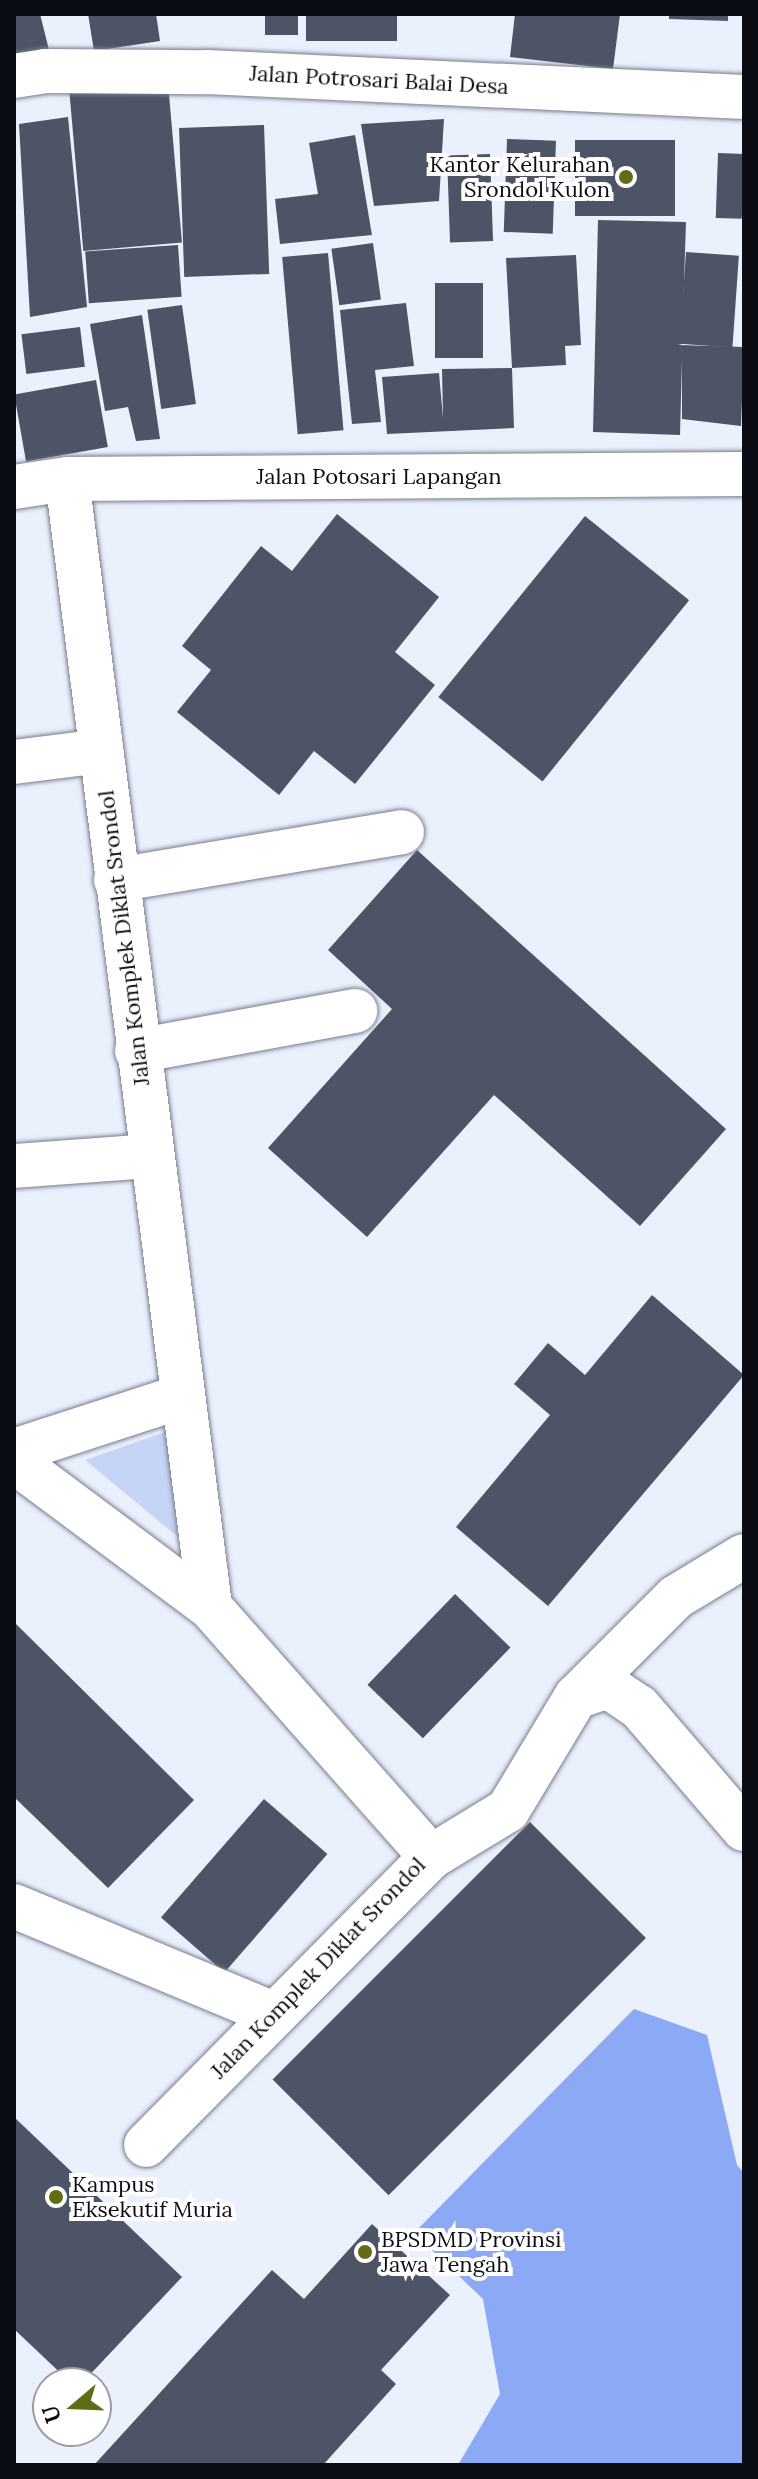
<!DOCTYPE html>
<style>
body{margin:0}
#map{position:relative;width:758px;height:2479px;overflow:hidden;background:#eaf0fc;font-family:Lora,serif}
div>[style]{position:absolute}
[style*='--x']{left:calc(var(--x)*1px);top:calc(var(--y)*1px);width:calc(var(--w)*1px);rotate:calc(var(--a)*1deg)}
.green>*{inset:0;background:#c6d4f5}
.forest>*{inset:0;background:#8ba9f4}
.building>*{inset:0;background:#4c5465;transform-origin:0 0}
.roads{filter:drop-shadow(0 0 2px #757d90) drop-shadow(0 0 2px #757d90)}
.minor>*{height:44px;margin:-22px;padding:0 22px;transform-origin:22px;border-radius:22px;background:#fff}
.dots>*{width:22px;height:22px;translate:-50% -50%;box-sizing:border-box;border:4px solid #fff;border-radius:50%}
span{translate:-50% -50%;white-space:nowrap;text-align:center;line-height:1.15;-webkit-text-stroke:8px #fff;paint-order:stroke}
.street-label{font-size:22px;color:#0b0d14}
.poi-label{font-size:22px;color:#0b0d14}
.right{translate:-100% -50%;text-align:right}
.left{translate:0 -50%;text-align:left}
.frame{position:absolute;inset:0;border:16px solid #0b0d14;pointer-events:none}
.north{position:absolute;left:32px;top:2367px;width:80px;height:80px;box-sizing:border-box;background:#fff;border:2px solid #9d9ea1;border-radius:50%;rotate:251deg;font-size:22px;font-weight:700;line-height:32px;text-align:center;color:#0b0d14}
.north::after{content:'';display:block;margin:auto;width:28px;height:36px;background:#616c14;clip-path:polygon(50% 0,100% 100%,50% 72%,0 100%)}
</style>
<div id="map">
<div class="green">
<div style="clip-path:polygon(168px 1431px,178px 1537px,85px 1460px)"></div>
</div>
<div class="forest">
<div style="clip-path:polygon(634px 2009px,707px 2035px,737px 2165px,744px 2173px,744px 2465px,458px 2465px,500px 2394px,483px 2299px,414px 2233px)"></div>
</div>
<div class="building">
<div style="clip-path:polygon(14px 14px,40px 14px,49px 50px,14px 58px)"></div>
<div style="clip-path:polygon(88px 14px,156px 14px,160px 41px,94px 51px)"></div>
<div style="left:265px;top:14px;width:33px;height:21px"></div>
<div style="left:306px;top:14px;width:91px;height:27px"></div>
<div style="clip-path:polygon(515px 14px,620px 14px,613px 69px,510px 57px)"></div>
<div style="clip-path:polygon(669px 14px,728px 14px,728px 21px,669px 19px)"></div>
<div style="left:168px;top:83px;width:160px;height:99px;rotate:85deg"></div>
<div style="clip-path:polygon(68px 117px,87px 307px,30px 317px,19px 124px)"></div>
<div style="clip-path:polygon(444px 119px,439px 201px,374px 206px,361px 124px)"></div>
<div style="left:264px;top:125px;width:149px;height:85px;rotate:88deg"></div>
<div style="clip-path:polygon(355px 135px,372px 235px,280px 244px,275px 199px,318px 194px,309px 143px)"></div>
<div style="left:507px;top:139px;width:49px;height:93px;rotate:2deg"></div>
<div style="left:575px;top:140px;width:100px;height:76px"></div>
<div style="left:718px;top:153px;width:26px;height:65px;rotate:2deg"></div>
<div style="left:490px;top:154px;width:87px;height:43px;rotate:88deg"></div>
<div style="clip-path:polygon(598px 220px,686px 222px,682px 344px,678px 345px,744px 347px,741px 426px,682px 419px,682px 360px,680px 435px,593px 432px)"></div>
<div style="left:373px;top:243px;width:57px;height:42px;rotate:82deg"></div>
<div style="left:178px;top:245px;width:52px;height:93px;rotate:86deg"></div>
<div style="left:686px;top:252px;width:53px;height:92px;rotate:4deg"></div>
<div style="left:328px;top:253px;width:178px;height:46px;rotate:85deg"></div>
<div style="clip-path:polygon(576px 255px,581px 345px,565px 346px,566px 365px,512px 368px,514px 428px,387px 434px,382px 377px,439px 373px,443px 418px,442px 369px,512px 368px,506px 258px)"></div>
<div style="left:435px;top:283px;width:48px;height:75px"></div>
<div style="clip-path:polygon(406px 303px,414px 366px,375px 370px,381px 422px,352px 424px,340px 310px)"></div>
<div style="left:182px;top:305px;width:100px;height:35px;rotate:82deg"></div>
<div style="clip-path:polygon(142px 315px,160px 439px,136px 441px,128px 407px,105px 411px,90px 324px)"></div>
<div style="left:80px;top:327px;width:40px;height:59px;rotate:83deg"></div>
<div style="left:96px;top:380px;width:68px;height:83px;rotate:80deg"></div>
<div style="clip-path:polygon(337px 514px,439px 597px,395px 652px,435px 685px,355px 784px,314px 751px,279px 795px,177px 712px,211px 670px,182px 646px,261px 546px,292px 571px)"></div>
<div style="left:585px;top:516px;width:134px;height:233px;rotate:39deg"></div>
<div style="clip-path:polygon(417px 850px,726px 1129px,640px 1226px,494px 1095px,367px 1237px,268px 1148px,392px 1009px,328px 950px)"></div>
<div style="clip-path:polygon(652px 1295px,744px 1375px,548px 1606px,456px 1527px,550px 1415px,514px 1384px,548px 1343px,585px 1375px)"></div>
<div style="left:455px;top:1594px;width:77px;height:126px;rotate:44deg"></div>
<div style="clip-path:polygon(14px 1622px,194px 1800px,108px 1888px,14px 1797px)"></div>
<div style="left:264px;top:1799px;width:84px;height:157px;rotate:41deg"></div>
<div style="left:530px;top:1822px;width:164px;height:364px;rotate:45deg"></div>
<div style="clip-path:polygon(14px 2117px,182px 2277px,82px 2383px,71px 2383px,14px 2329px)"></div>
<div style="clip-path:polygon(372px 2224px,450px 2295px,381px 2370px,396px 2384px,323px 2465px,94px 2465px,272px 2270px,304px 2299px)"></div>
</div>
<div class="roads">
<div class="minor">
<div style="--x:14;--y:76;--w:31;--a:-9"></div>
<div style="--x:45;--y:71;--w:162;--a:0.4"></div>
<div style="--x:207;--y:72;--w:538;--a:2.67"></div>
<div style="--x:67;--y:479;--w:1137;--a:82.77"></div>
<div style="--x:14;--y:487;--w:54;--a:-8.6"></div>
<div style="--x:67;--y:479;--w:677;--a:-0.42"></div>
<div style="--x:14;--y:762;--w:88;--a:-7.2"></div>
<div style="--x:116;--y:880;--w:290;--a:-9.5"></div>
<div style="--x:137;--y:1051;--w:222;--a:-10.4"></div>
<div style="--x:14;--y:1166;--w:137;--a:-4.2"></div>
<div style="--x:14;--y:1451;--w:175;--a:-18"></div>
<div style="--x:14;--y:1461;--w:244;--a:36.7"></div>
<div style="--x:210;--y:1607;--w:334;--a:48.5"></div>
<div style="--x:431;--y:1857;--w:405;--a:134.7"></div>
<div style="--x:576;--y:1697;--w:141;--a:-45"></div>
<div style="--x:676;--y:1597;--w:79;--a:-31.1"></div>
<div style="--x:431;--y:1857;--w:90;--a:-31.4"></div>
<div style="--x:508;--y:1810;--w:132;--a:-59"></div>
<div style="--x:576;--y:1697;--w:24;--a:-19"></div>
<div style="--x:599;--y:1689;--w:13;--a:0"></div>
<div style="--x:612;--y:1689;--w:32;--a:34"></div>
<div style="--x:639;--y:1707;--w:161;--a:49.3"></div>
<div style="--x:14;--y:1906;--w:282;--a:22.6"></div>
</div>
</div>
<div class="dots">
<div style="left:626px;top:177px;background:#616c14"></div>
<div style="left:56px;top:2197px;background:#616c14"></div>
<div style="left:365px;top:2252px;background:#616c14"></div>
</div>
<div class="street-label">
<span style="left:379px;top:80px;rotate:3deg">Jalan Potrosari Balai Desa</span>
<span style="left:379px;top:477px">Jalan Potosari Lapangan</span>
<span style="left:124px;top:938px;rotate:-97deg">Jalan Komplek Diklat Srondol</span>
<span style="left:318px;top:1968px;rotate:-46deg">Jalan Komplek Diklat Srondol</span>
</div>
<div class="poi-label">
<span class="right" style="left:610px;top:177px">Kantor Kelurahan<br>Srondol Kulon</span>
<span class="left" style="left:72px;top:2197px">Kampus<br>Eksekutif Muria</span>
<span class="left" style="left:381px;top:2252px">BPSDMD Provinsi<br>Jawa Tengah</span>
</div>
<div class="frame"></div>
<div class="north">U</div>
</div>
